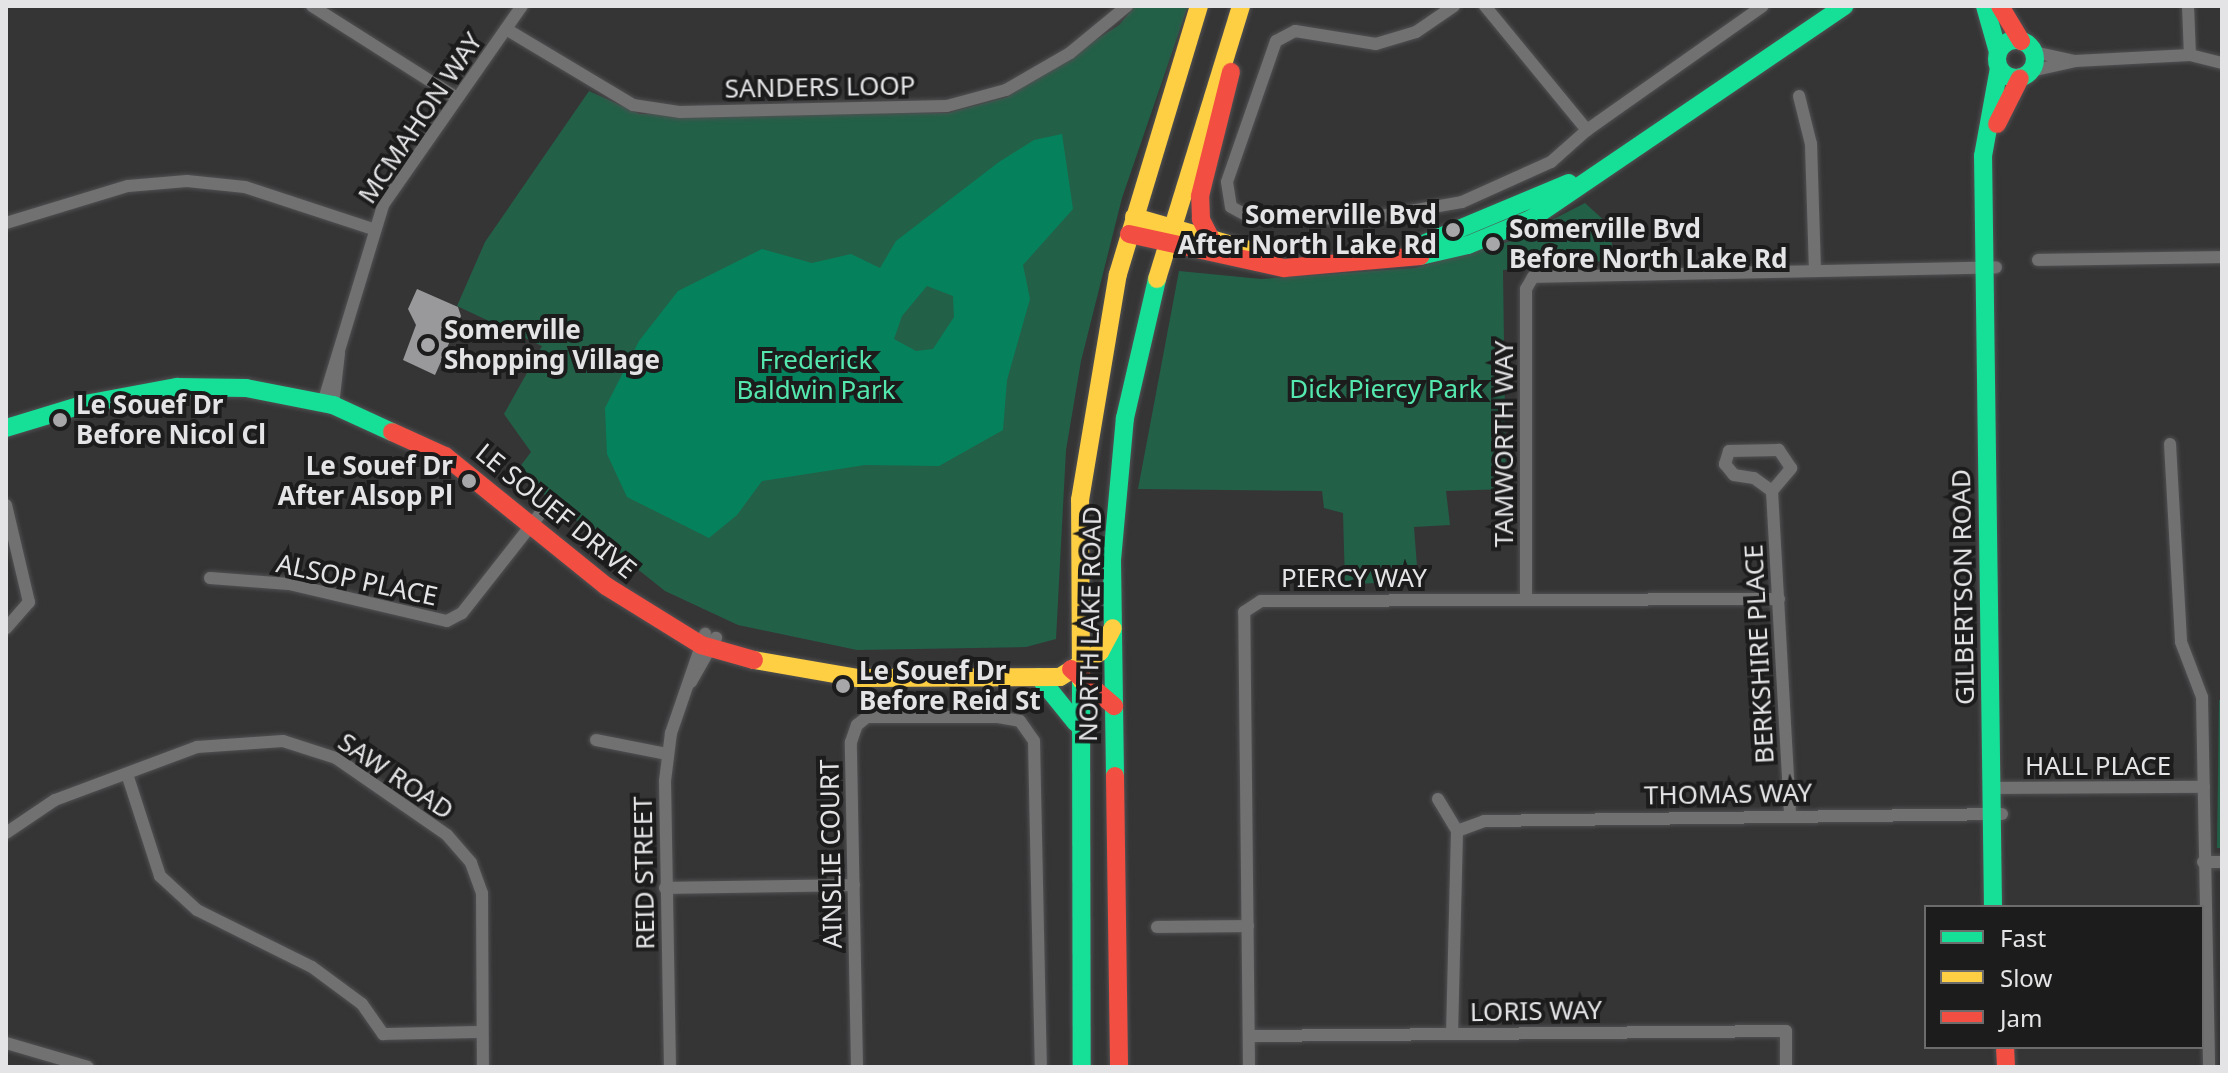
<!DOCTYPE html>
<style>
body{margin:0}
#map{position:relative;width:2228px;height:1073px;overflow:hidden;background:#353536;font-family:"Noto Sans",sans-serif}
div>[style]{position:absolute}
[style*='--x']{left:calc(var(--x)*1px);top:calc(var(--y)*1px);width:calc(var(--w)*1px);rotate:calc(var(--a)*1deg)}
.green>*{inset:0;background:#236048}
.water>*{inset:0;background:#05825c}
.building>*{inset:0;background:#99989b}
.roads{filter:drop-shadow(0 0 2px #515052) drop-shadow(0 0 2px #515052)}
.street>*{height:12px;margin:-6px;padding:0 6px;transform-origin:6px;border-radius:6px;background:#717172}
.fast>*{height:18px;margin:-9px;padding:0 9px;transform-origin:9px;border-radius:9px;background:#16e098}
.fast>.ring{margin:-9px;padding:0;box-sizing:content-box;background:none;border:18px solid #16e098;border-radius:50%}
.slow>*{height:18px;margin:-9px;padding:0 9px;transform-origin:9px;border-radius:9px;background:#ffcf43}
.jam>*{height:18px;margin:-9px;padding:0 9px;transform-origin:9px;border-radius:9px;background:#f24e42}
.dots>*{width:22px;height:22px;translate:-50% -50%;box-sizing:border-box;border:4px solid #1c1c1d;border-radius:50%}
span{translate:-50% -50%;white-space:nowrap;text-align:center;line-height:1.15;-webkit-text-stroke:8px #1c1c1d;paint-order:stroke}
.street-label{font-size:26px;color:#e4e3e5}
.poi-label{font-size:26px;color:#e4e3e5;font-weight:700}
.right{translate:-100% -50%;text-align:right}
.left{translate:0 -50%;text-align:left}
.park-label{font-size:26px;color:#55e8ae}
.frame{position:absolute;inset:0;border:8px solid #e4e3e5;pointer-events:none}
.legend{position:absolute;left:1924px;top:905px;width:280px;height:144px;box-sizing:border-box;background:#1c1c1d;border:2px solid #6c6c6d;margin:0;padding:10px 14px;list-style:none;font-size:24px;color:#e4e3e5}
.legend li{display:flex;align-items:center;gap:16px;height:40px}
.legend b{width:40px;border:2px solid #6c6c6d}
</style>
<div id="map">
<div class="green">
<div style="clip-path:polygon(1135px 6px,1188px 6px,1122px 198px,1081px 361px,1066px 450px,1056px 639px,1026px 647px,857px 650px,738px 625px,665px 591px,516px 472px,531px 452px,504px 414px,542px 346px,457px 306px,485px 242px,589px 91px,640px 114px,947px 113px,1007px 97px,1119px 25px)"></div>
<div style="clip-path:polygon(1585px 203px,1608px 224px,1615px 260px,1503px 270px,1506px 489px,1446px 491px,1450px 525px,1414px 527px,1418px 580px,1345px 585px,1343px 513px,1324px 508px,1322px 491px,1138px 489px,1179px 271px,1261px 279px,1415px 268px,1511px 241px)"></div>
<div style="clip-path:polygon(2219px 700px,2222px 700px,2222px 848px,2217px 848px)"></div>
</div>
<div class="water">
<div style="clip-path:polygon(evenodd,1062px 134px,1073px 209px,1023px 265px,1030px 299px,1007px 380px,1003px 430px,939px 466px,865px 465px,762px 481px,737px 515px,709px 538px,627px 497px,607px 454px,605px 408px,639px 341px,678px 291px,762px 249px,812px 263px,851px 254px,880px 268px,896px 241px,999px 162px,1034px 140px,1062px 134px,927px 286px,953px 296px,954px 317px,933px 349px,916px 351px,894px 339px,902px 316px,927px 286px)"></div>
</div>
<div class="building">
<div style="clip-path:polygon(417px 289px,458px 307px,461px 316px,435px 375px,403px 360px,416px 325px,408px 309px)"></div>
</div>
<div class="roads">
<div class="street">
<div style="--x:312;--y:6;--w:172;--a:32.4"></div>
<div style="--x:1454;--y:6;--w:46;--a:145.6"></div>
<div style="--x:1416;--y:32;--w:42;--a:163.3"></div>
<div style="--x:1376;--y:44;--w:82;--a:-170.9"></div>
<div style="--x:1295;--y:31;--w:21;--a:152"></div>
<div style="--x:1276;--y:41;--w:149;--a:109.2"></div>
<div style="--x:1227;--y:182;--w:25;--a:81"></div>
<div style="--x:1231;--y:207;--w:21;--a:28"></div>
<div style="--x:1250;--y:217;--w:114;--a:1"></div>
<div style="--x:1364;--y:219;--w:99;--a:-9.8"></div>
<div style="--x:1462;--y:202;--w:98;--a:-24.2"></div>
<div style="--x:1551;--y:162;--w:48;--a:-41.6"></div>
<div style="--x:1485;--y:6;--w:161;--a:50.6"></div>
<div style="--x:1587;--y:130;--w:215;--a:-35.2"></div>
<div style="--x:2188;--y:6;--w:49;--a:87.7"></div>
<div style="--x:506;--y:29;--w:148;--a:30.9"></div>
<div style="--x:633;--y:105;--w:48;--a:8.5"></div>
<div style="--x:680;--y:112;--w:267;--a:-1.3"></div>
<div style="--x:947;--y:106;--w:61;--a:-15.2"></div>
<div style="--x:1006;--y:90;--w:74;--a:-30"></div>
<div style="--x:1070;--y:53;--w:74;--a:-39.5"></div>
<div style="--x:2034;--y:52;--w:42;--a:12.4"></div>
<div style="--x:2031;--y:71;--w:45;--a:-12.8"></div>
<div style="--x:2075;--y:61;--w:115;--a:-3"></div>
<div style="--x:2190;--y:55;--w:33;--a:14"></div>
<div style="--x:1799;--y:96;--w:49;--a:76"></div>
<div style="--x:1811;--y:144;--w:125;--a:88.2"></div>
<div style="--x:6;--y:223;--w:127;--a:-16.9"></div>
<div style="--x:128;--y:186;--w:59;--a:-4.8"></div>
<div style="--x:187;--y:181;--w:58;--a:5.9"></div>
<div style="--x:245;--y:187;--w:135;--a:18.2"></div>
<div style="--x:2038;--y:260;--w:184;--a:-0.9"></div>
<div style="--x:323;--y:403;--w:207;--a:-73.1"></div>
<div style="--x:383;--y:205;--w:243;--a:-55.1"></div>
<div style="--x:333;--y:405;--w:52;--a:-83.4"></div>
<div style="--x:2170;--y:444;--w:198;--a:86.8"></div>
<div style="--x:2181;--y:642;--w:59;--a:69.1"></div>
<div style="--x:2202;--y:697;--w:370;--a:88.9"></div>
<div style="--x:1772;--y:491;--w:30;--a:-50"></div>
<div style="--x:1791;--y:468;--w:22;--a:-124"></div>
<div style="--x:1779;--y:450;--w:50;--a:178.9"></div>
<div style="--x:1729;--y:451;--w:14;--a:107"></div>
<div style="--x:1725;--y:464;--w:14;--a:51"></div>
<div style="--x:1734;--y:475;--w:20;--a:9"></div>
<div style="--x:1754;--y:478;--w:22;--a:36"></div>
<div style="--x:1772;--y:491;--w:324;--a:86.8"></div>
<div style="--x:6;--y:505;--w:100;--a:76.7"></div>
<div style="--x:29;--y:602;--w:35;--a:131"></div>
<div style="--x:210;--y:578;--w:79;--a:4.3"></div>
<div style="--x:289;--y:584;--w:162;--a:13.2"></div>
<div style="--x:447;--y:621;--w:17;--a:-28"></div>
<div style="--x:462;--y:613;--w:126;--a:-51.8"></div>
<div style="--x:1526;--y:599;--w:310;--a:-90"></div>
<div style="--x:1526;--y:289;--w:14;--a:-60"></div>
<div style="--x:1533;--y:277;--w:463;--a:-1.2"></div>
<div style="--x:691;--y:682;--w:51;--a:-60.4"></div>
<div style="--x:596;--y:740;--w:72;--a:11.2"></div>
<div style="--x:128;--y:777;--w:104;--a:72.1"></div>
<div style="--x:160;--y:876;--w:50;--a:42.6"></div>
<div style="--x:197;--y:910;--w:128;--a:26.4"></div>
<div style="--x:312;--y:967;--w:62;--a:36.5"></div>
<div style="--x:362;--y:1004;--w:37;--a:55"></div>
<div style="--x:383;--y:1034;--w:99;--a:-1.2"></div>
<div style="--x:1991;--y:788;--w:213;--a:-0.3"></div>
<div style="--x:1438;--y:799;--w:37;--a:59"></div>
<div style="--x:1457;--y:831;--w:203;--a:91.4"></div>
<div style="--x:1457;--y:831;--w:29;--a:-20"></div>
<div style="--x:1484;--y:821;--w:518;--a:-0.77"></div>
<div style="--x:6;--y:833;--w:59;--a:-34"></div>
<div style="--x:55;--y:800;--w:152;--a:-20.5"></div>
<div style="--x:197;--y:747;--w:86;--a:-4"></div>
<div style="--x:283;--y:741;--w:56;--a:17.8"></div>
<div style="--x:336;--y:758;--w:135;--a:34.7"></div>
<div style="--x:447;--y:835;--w:37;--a:49"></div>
<div style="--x:471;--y:863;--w:32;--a:70"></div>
<div style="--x:482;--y:893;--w:174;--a:89.7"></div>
<div style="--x:2203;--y:862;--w:19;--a:0"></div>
<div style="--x:665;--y:888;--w:189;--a:-0.9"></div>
<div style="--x:1157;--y:927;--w:91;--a:-0.6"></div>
<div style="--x:1249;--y:1036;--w:537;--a:-0.53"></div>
<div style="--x:1786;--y:1031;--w:36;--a:90"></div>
<div style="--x:6;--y:1043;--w:85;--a:16.3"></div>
<div style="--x:670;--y:1067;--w:286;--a:-91"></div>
<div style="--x:665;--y:781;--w:48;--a:-82.9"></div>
<div style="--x:671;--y:733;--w:105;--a:-71"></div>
<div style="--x:857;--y:1067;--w:325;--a:-91.1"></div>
<div style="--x:851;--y:742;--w:18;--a:-71"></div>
<div style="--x:857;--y:725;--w:13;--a:-39"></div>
<div style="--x:867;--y:717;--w:131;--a:0"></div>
<div style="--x:998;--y:717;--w:22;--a:10"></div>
<div style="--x:1020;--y:721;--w:24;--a:55"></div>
<div style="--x:1034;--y:741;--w:326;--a:88.8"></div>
<div style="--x:1249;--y:1067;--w:455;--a:-90.6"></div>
<div style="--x:1244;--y:612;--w:20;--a:-33"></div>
<div style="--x:1261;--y:601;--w:518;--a:-0.22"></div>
</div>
<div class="fast">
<div style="--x:1985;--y:6;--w:48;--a:74.2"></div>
<div class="ring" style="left:1997px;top:40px;width:20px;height:20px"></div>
<div style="--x:1423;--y:244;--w:158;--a:-22.7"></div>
<div style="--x:1420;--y:256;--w:49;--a:-12.9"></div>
<div style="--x:1468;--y:245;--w:68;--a:-22.4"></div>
<div style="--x:1531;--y:219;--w:379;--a:-34.2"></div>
<div style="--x:6;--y:428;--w:83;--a:-16.9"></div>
<div style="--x:85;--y:404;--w:94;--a:-10.5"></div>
<div style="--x:177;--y:387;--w:69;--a:0.8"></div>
<div style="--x:246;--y:388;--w:89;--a:11.1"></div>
<div style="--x:333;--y:405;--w:65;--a:24.6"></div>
<div style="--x:1039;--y:677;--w:59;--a:51.2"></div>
<div style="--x:1081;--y:680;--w:387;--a:89.9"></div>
<div style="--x:1115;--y:776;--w:216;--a:-90.8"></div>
<div style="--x:1112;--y:560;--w:143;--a:-84.8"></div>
<div style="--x:1125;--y:418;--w:143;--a:-77"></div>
<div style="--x:1993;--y:907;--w:751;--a:-90.76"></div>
<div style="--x:1983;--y:156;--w:89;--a:-79.7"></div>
</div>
<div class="slow">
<div style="--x:1134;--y:217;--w:134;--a:16"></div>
<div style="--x:1157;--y:279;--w:286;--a:-72.9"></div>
<div style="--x:754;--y:660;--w:106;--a:9.8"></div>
<div style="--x:858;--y:678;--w:202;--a:-0.3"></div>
<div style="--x:1060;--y:677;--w:47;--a:-32"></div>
<div style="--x:1100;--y:652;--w:27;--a:-62"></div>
<div style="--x:1081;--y:680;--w:180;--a:-90.3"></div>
<div style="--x:1080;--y:500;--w:229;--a:-80.5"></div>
<div style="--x:1118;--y:274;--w:280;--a:-73.2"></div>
</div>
<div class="jam">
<div style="--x:2000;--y:6;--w:41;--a:59"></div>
<div style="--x:1997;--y:124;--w:51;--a:-63.4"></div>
<div style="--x:1129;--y:234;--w:159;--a:12.4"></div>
<div style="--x:1284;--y:268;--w:137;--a:-5"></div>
<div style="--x:1212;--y:241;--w:25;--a:-117"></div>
<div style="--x:1201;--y:219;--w:23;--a:-92"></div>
<div style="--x:1200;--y:196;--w:128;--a:-76"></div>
<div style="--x:392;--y:432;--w:58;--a:24.4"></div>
<div style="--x:445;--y:456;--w:207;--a:38.9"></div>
<div style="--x:606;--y:586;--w:112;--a:31.8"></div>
<div style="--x:701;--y:645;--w:55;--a:15.8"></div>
<div style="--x:1071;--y:669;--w:57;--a:40.7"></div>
<div style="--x:1115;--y:776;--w:291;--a:89.2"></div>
<div style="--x:2005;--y:1047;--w:20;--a:87"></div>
</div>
</div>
<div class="dots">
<div style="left:1453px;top:230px;background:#a7a6a8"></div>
<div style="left:1493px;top:244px;background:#a7a6a8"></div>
<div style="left:428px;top:345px;background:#a7a6a8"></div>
<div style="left:60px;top:420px;background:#a7a6a8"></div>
<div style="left:469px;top:481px;background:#a7a6a8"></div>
<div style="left:843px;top:686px;background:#a7a6a8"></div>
</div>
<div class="street-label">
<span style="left:820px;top:87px;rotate:-1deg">SANDERS LOOP</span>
<span style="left:420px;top:118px;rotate:-56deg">MCMAHON WAY</span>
<span style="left:1504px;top:444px;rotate:-90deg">TAMWORTH WAY</span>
<span style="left:556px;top:511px;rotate:39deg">LE SOUEF DRIVE</span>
<span style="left:1354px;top:578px">PIERCY WAY</span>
<span style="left:357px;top:580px;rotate:12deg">ALSOP PLACE</span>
<span style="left:1963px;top:587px;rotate:-91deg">GILBERTSON ROAD</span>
<span style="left:1090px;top:624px;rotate:-89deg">NORTH LAKE ROAD</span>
<span style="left:1759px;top:654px;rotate:-93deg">BERKSHIRE PLACE</span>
<span style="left:2098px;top:766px">HALL PLACE</span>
<span style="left:396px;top:776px;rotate:34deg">SAW ROAD</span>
<span style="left:1728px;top:794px;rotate:-1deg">THOMAS WAY</span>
<span style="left:831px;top:854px;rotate:-91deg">AINSLIE COURT</span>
<span style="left:644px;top:873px;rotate:-91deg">REID STREET</span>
<span style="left:1536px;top:1011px;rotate:-1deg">LORIS WAY</span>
</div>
<div class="poi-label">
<span class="right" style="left:1437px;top:230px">Somerville Bvd<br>After North Lake Rd</span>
<span class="left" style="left:1509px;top:244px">Somerville Bvd<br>Before North Lake Rd</span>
<span class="left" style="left:444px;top:345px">Somerville<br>Shopping Village</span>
<span class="left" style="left:76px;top:420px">Le Souef Dr<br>Before Nicol Cl</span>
<span class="right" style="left:453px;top:481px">Le Souef Dr<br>After Alsop Pl</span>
<span class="left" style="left:859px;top:686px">Le Souef Dr<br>Before Reid St</span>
</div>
<div class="park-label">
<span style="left:816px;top:375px">Frederick<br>Baldwin Park</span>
<span style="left:1386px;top:389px">Dick Piercy Park</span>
</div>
<div class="frame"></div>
<ul class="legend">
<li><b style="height:10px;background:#16e098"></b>Fast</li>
<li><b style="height:10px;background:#ffcf43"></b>Slow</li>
<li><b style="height:10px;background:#f24e42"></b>Jam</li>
</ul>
</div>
